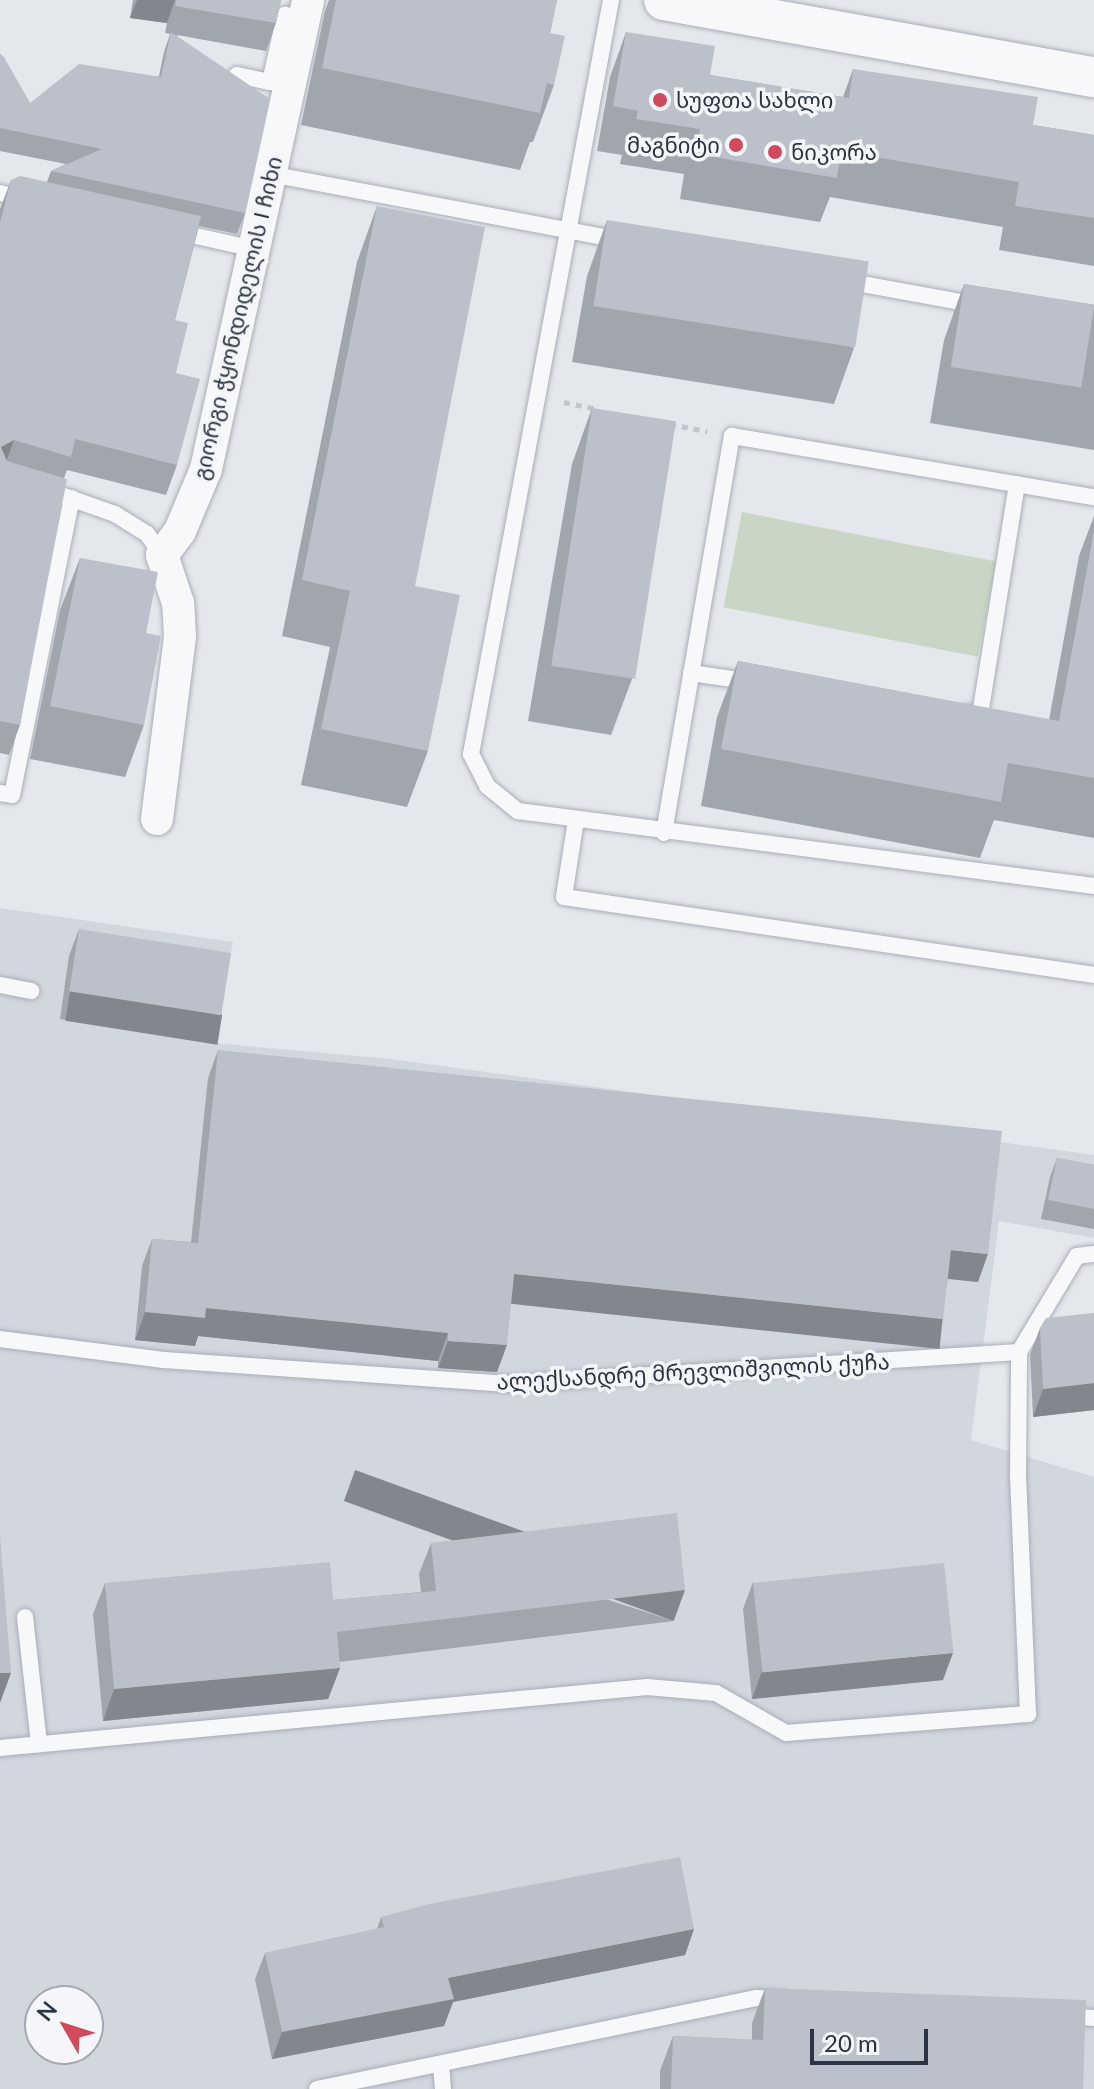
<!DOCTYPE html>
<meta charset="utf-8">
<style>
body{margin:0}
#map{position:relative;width:1094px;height:2089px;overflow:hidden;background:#e4e7ec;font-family:Lato,"Noto Sans Georgian",sans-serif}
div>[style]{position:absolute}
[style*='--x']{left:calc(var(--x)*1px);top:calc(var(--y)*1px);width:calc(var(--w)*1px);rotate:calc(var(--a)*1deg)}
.built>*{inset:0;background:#d2d6de}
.green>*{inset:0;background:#c9d6c5;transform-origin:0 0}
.path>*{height:5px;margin-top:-2.5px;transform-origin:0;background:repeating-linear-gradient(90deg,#c2c5cb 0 6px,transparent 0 12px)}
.roads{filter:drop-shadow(0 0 2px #a9aeb7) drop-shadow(0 0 2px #a9aeb7)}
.service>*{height:16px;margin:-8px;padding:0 8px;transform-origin:8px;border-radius:8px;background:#f7f8fa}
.minor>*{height:32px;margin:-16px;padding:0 16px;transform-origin:16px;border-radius:16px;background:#f7f8fa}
.tertiary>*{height:40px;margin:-20px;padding:0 20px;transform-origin:20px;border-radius:20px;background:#f7f8fa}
.wall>*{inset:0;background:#a1a5ae}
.shaded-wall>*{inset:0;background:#83868d;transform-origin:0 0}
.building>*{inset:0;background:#bbc0ca;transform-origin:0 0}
.dots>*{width:22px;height:22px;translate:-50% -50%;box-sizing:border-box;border:4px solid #f4f6f9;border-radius:50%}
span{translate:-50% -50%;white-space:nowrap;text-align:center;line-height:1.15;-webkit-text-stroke:7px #f4f6f9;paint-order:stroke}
.poi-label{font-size:22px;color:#2b3445}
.left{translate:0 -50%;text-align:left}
.right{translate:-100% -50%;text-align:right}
.street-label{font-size:22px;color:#2b3445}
.north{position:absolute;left:24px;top:1985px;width:80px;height:80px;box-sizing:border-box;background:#f4f6f9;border:2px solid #a4a8b1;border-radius:50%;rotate:309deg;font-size:22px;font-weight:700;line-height:32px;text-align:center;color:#2b3445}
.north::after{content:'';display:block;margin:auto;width:28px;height:36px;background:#d1495b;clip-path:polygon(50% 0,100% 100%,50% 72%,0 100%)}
.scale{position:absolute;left:810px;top:2029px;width:118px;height:36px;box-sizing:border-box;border:4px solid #2b3445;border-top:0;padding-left:10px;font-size:24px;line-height:28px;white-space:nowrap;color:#2b3445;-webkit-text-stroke:6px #f4f6f9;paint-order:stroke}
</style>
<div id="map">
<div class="built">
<div style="clip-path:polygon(evenodd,0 908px,233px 942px,213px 1043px,391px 1059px,1094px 1155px,1094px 1238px,999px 1221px,971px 1440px,1094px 1477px,1094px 2089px,0 2089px,0 908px,40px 2001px,88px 2001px,88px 2049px,40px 2049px,40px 2001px)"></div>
</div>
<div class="green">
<div style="left:742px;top:512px;width:259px;height:97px;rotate:11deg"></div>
</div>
<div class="path">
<div style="--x:564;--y:402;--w:34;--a:12"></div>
<div style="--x:670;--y:424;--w:38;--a:11"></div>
</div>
<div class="roads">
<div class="service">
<div style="--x:611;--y:0;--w:767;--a:100.52"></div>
<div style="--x:471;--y:754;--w:36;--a:63"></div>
<div style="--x:487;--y:786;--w:40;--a:39"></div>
<div style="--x:518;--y:811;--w:581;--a:7.42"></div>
<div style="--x:234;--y:89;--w:14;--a:-78"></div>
<div style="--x:237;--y:75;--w:34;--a:12"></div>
<div style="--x:270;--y:82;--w:69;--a:-77.4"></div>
<div style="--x:285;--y:15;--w:20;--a:15"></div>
<div style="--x:270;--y:174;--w:359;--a:10.7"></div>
<div style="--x:0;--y:193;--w:27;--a:13"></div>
<div style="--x:178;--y:232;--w:78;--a:12.6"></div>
<div style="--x:846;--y:281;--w:133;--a:10.4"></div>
<div style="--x:64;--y:496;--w:54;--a:19.4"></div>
<div style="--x:115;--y:514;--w:38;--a:32"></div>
<div style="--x:147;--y:534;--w:26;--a:54"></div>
<div style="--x:691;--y:673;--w:63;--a:8.3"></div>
<div style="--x:966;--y:713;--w:14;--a:8"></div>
<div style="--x:980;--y:715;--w:234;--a:-80.9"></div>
<div style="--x:0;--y:793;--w:12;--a:9"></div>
<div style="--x:12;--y:795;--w:303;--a:-78.6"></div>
<div style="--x:576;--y:820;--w:78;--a:98.9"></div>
<div style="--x:564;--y:897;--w:536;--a:8.37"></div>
<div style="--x:664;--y:833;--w:403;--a:-80.3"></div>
<div style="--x:732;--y:436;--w:367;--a:9.6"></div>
<div style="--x:0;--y:985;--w:32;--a:11"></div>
<div style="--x:0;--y:1339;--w:165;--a:7.3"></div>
<div style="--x:164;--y:1360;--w:345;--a:4"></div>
<div style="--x:508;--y:1384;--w:512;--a:-3.58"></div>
<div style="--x:1019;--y:1352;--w:112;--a:-58.9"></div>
<div style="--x:1077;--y:1256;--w:17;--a:-7"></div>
<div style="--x:25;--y:1617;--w:128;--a:83.7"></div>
<div style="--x:0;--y:1748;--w:650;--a:-5.39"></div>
<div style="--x:647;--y:1687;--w:69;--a:5"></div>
<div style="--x:716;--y:1693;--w:81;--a:29.7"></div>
<div style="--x:786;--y:1733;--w:243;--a:-4.5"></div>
<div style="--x:1028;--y:1714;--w:238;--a:-92.4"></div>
<div style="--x:1018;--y:1476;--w:124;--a:-89.5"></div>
<div style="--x:1065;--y:2016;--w:29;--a:4"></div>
<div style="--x:441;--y:2066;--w:23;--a:85"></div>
<div style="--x:317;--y:2089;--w:449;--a:-11.7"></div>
<div style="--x:757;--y:1998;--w:25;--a:2"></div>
</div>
<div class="minor">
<div style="--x:157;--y:819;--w:183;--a:-82.8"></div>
<div style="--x:180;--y:637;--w:34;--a:-93"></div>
<div style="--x:178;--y:603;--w:51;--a:-108.4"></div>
<div style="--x:162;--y:555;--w:30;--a:-53"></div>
<div style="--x:180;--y:531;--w:67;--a:-67.2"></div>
<div style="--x:206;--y:469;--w:480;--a:-77.7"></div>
</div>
<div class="tertiary">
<div style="--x:664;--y:0;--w:437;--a:10.2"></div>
</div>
</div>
<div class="wall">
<div style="clip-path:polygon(133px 0,281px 0,276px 23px,266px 51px,177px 35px,245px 213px,237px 234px,199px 226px,175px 320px,177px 465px,166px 495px,67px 470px,64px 478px,20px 725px,9px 755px,0 753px,0 209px,11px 180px,47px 182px,51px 171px,66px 164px,0 151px,0 54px,30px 103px,159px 76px,164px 52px,170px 34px,165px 33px,167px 23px,130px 18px)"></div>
<div style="clip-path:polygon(329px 0,557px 0,550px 33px,554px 85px,533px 142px,530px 142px,520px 170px,301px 125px,325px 11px)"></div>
<div style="clip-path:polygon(626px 32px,710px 75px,843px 97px,853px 69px,1033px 125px,1094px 135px,1094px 266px,999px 250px,1003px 227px,830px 197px,820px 222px,680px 199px,684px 174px,620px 164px,622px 155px,597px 151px,610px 77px)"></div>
<div style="clip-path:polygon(377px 206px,415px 586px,428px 751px,407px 807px,301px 785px,330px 647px,282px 636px,357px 262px)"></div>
<div style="clip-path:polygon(607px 220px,854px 348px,834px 404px,572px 362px,587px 276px)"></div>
<div style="clip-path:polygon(964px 284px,1094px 305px,1094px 450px,930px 423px,944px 340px)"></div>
<div style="clip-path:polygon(592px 408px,632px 679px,611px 735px,528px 721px,572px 464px)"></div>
<div style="clip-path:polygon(1094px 516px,1094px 838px,994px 820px,980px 858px,701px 806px,717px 717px,738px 661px,1049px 720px,1079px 556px)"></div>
<div style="clip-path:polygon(80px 558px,146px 633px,144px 725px,125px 777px,30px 759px,60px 610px)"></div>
<div style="clip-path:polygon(79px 929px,222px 1014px,212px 1041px,60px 1019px,69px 956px)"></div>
<div style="clip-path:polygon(218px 1050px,978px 1282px,948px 1279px,933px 1346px,511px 1302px,497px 1372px,438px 1368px,438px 1361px,198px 1336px,195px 1346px,135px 1340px,142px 1266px,152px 1239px,191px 1242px,208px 1078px)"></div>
<div style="clip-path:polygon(1057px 1158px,1094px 1165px,1094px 1229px,1041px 1219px,1050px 1177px)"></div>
<div style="clip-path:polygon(1094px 1313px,1094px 1410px,1033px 1417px,1030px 1355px,1040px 1328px)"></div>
<div style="clip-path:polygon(431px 1543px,674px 1621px,339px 1662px,340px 1668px,328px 1699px,103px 1721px,93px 1614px,105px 1583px,333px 1600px,421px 1592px,419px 1574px)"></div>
<div style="clip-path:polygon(753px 1582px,943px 1680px,752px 1699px,743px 1609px)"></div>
<div style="clip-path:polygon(381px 1917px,694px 1929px,685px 1955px,453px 2002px,444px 2026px,272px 2059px,255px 1979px,265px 1953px,377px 1929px)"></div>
<div style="clip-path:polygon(765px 1988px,1083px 2089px,660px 2089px,660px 2071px,673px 2036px,752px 2040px,752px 2023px)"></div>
</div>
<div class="shaded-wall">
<div style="clip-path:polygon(137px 0,175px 0,167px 23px,130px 18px)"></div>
<div style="clip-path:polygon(14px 440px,3px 470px,1px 447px)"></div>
<div style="left:70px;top:991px;width:154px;height:30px;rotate:9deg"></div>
<div style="clip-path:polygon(951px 1250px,988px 1254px,978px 1282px,941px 1278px)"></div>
<div style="left:514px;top:1274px;width:431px;height:30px;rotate:6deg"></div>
<div style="clip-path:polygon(206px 1308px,448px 1333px,438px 1361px,198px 1336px,195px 1346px,135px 1340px,145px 1312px)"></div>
<div style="clip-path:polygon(448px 1341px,507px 1345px,497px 1372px,438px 1368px)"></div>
<div style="clip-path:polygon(1094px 1383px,1094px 1410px,1033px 1417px,1043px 1389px)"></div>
<div style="left:685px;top:1590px;width:33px;height:351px;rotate:110deg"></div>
<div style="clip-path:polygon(953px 1653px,943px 1680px,752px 1699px,762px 1671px)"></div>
<div style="clip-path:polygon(340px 1668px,328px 1699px,103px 1721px,114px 1689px)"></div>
<div style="clip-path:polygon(0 1673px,11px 1673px,0 1703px)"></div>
<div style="clip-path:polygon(694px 1929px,685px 1955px,453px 2002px,444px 2026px,272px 2059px,282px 2032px,448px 1978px)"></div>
</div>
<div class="building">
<div style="clip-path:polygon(176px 0,281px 0,276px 23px,175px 6px)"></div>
<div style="clip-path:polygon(336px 0,557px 0,550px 33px,565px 36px,554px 85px,547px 83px,540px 113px,322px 68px)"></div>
<div style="clip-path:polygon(171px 32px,270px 99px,245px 213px,51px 171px,102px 149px,0 128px,0 54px,4px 57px,30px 103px,79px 64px,161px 77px)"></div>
<div style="clip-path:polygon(626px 32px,715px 46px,710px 75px,849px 98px,853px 69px,1038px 97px,1033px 125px,1094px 135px,1094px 218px,1015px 206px,1019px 182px,841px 151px,837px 178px,696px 154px,700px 129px,636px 119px,638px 111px,613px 106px)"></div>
<div style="clip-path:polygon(20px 176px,201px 216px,175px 320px,188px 323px,176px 373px,200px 379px,177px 465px,75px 439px,71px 457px,14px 440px,1px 447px,7px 461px,67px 479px,20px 725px,0 721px,0 223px,11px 180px)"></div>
<div style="clip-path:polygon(377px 206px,485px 227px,415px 586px,460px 595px,428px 751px,321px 729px,350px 591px,302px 580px)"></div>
<div style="left:607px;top:220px;width:265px;height:87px;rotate:9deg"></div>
<div style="left:964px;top:284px;width:132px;height:84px;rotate:9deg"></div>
<div style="left:592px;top:408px;width:85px;height:261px;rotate:9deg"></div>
<div style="clip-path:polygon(1094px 531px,1094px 778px,1008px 763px,1001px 802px,721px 749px,738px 661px,1059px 721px)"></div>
<div style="clip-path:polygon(80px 558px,158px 572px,146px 633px,161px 636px,144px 725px,50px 706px)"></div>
<div style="left:79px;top:929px;width:154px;height:63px;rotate:9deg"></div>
<div style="clip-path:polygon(218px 1050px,1002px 1131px,988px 1254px,951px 1250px,943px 1319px,514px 1274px,507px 1345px,448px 1341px,448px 1333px,206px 1308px,205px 1318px,145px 1312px,152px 1239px,198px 1243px)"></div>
<div style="clip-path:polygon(1057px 1158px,1094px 1165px,1094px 1209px,1048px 1200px)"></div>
<div style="clip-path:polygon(1094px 1313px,1094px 1383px,1043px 1389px,1040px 1328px,1046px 1318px)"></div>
<div style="clip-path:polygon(677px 1513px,685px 1590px,337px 1632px,340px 1668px,114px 1689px,105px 1583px,330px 1562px,333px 1600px,436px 1591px,431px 1543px)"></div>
<div style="clip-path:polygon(0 1536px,11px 1673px,0 1673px)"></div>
<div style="left:944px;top:1563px;width:90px;height:192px;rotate:84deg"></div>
<div style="clip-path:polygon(680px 1857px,694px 1929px,448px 1978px,454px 1999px,282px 2032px,265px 1953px,384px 1927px,381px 1917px,429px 1904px)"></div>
<div style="clip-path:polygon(765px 1988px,1086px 2000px,1083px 2089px,671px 2089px,673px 2036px,763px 2040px)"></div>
</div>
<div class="dots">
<div style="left:660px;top:100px;background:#d1495b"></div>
<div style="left:736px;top:145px;background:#d1495b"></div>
<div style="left:775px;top:152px;background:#d1495b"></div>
</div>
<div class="poi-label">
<span class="left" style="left:676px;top:100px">სუფთა სახლი</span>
<span class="right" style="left:720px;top:145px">მაგნიტი</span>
<span class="left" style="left:791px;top:152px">ნიკორა</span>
</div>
<div class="street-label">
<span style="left:237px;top:318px;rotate:-77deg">გიორგი ჭყონდიდელის I ჩიხი</span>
<span style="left:693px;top:1371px;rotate:-3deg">ალექსანდრე მრევლიშვილის ქუჩა</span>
</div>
<div class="north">N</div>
<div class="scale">20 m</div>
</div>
